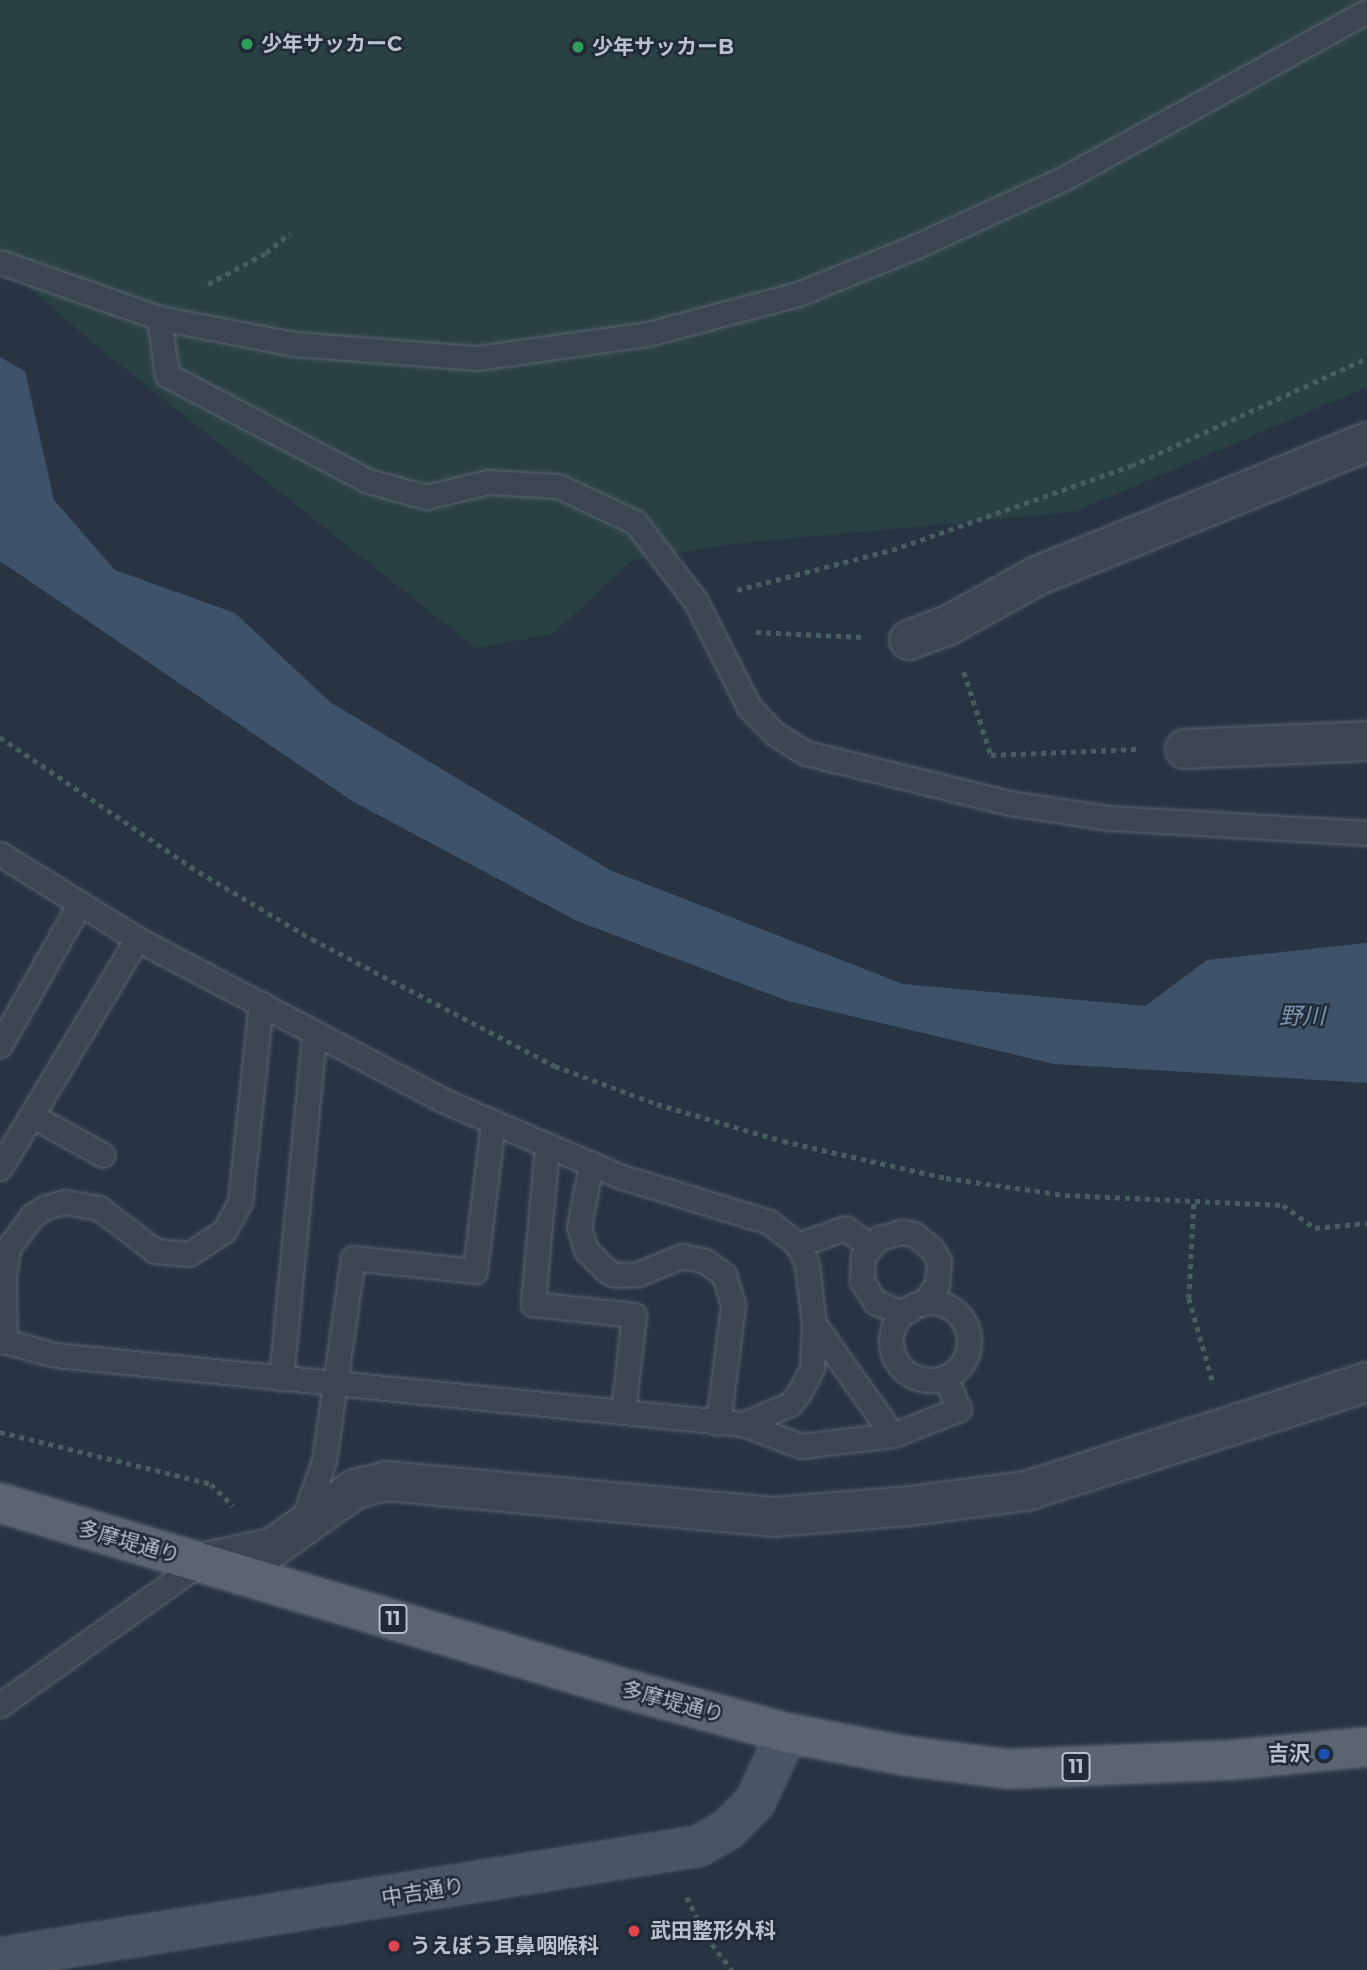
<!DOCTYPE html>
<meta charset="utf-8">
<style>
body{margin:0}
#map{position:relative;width:1367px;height:1970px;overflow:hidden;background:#283442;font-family:Montserrat,"Noto Sans JP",sans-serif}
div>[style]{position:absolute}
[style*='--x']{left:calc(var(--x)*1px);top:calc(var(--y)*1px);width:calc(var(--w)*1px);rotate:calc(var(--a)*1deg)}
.green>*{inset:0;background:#2a4143}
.water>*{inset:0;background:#3e536a}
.path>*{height:4.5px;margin-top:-2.25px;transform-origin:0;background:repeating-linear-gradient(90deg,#485e5f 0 5px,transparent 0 10px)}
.roads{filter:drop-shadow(0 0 2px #5a646f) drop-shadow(0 0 2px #5a646f)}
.lane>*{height:23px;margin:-11.5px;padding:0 11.5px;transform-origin:11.5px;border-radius:11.5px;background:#3c4651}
.lane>.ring{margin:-11.5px;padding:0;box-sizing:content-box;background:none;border:23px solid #3c4651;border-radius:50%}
.street>*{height:38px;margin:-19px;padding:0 19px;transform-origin:19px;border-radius:19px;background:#3c4651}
.secondary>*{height:38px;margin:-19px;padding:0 19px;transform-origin:19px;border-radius:19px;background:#4a5564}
.primary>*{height:38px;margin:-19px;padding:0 19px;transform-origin:19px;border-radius:19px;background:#5a6571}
.dots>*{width:19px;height:19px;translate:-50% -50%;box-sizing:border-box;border:4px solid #202b37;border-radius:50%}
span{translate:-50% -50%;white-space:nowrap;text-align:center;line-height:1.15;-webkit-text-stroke:5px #202b37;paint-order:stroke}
.shield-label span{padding:2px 5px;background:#202b37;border:2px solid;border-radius:5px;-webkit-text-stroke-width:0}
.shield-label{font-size:19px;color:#b9c1cb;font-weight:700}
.poi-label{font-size:21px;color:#b9c1cb;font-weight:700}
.left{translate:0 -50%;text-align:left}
.right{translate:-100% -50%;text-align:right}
.street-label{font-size:21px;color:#b9c1cb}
.water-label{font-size:23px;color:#7b93ad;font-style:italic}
</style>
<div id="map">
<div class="green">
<div style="clip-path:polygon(0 0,1367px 0,1367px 387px,1074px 512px,732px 544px,632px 560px,553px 634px,476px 648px,100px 349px,0 262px)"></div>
</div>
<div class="water">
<div style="clip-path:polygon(0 357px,25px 371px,54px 500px,115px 570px,235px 613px,330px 702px,610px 870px,903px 984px,1145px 1006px,1207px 960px,1367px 943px,1367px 1083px,1054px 1064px,788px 1001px,577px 921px,352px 801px,0 561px)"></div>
</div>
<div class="path">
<div style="--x:208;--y:284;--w:66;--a:-28.1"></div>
<div style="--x:266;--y:253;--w:31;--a:-40"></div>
<div style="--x:737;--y:590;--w:160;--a:-14.5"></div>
<div style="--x:892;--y:550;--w:253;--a:-19.4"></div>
<div style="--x:1131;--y:466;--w:260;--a:-24.6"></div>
<div style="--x:756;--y:632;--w:107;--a:2.7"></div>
<div style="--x:964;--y:672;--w:87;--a:72"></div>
<div style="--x:991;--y:755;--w:146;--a:-2.4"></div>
<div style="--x:0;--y:737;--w:240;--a:34.2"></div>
<div style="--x:199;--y:872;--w:131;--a:30.7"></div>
<div style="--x:312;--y:939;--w:274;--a:27.6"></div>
<div style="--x:555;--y:1066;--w:109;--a:20.4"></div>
<div style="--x:657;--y:1104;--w:131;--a:16.4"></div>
<div style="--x:783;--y:1141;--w:167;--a:12.8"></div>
<div style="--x:946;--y:1178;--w:120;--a:8.1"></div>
<div style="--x:1065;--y:1195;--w:218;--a:2.6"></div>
<div style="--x:1283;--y:1205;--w:39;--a:36"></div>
<div style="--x:1315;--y:1228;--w:52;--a:-5.5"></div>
<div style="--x:1194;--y:1204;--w:94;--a:93"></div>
<div style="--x:1189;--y:1298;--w:87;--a:74.1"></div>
<div style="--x:0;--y:1432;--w:217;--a:13.8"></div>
<div style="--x:211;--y:1484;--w:31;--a:45"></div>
<div style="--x:687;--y:1897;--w:43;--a:64"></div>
<div style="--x:706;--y:1936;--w:43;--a:52.6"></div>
</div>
<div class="roads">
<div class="lane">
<div style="--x:0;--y:262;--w:169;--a:19.4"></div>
<div style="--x:159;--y:318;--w:137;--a:10.9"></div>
<div style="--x:294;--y:344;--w:184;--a:4.4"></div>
<div style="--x:477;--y:358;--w:173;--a:-8"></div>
<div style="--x:648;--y:334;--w:155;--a:-14.9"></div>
<div style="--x:798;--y:294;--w:128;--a:-22"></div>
<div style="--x:917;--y:246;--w:161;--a:-24.7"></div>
<div style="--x:1063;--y:179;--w:347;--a:-28.9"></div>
<div style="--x:159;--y:318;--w:58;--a:82"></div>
<div style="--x:167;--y:375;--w:227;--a:27.8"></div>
<div style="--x:368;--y:481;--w:60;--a:15.4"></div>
<div style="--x:426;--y:497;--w:64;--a:-13.6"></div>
<div style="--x:488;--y:482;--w:70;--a:3.3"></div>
<div style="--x:558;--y:486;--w:85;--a:25.1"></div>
<div style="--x:635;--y:522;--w:98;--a:52.4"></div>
<div style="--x:695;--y:600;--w:120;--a:63.2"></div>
<div style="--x:749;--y:707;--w:37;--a:46"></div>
<div style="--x:775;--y:734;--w:36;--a:32"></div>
<div style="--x:806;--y:753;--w:209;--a:13.8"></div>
<div style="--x:1009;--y:803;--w:100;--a:8.6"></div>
<div style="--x:1108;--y:818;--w:259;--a:3.3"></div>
<div style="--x:0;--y:854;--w:161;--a:31.8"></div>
<div style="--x:137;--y:939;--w:345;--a:27.8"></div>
<div style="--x:442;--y:1100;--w:196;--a:23.2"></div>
<div style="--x:622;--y:1177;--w:154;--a:17"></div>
<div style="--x:769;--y:1222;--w:37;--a:38"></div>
<div style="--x:798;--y:1245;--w:21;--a:65"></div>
<div style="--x:807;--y:1264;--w:60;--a:83.3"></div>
<div style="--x:814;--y:1324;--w:44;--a:92.6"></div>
<div style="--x:812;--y:1368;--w:25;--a:117"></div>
<div style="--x:801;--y:1390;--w:18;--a:128"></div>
<div style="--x:790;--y:1404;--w:51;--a:156.9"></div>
<div style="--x:743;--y:1424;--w:691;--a:-174.27"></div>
<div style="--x:55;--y:1355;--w:57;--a:-164.7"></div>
<div style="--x:0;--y:1045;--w:161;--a:-60.6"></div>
<div style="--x:31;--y:1115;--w:82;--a:29.1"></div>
<div style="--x:547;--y:1146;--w:159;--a:95.1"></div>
<div style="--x:533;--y:1304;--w:102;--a:6.2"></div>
<div style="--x:634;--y:1315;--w:97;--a:96.5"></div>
<div style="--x:591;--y:1163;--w:65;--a:100.6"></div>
<div style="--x:579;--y:1227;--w:24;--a:73"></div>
<div style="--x:586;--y:1250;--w:28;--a:45"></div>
<div style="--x:606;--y:1270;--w:9;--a:32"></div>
<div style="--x:614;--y:1275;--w:24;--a:-2"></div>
<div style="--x:638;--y:1274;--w:48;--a:-22.2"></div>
<div style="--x:682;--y:1256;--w:24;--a:12"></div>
<div style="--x:705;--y:1261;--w:24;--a:36"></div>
<div style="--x:724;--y:1275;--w:31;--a:73"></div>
<div style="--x:733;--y:1305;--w:119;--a:97.2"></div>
<div style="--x:0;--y:1168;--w:267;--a:-59.1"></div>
<div style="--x:798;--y:1245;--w:50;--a:-19.9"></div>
<div style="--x:845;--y:1228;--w:31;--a:36"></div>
<div class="ring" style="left:891px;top:1302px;width:55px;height:55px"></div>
<div style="--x:910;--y:1310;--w:13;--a:176"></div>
<div style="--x:897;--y:1311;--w:24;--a:-158"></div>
<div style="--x:875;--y:1302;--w:25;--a:-122"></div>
<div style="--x:862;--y:1281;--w:25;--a:-88"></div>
<div style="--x:863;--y:1256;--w:24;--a:-48"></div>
<div style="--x:879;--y:1238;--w:24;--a:-15"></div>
<div style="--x:902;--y:1232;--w:12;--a:9"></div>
<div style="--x:914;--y:1234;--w:25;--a:40"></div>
<div style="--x:933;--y:1250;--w:13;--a:61"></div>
<div style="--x:939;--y:1261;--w:24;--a:95"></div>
<div style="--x:937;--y:1285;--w:24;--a:128"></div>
<div style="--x:814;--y:1324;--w:136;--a:54.6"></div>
<div style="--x:5;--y:1342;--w:65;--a:-90.9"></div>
<div style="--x:4;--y:1277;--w:29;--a:-82"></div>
<div style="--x:8;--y:1248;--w:41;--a:-52.9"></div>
<div style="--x:33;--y:1215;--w:15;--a:-32"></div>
<div style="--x:46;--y:1207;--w:20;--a:-15"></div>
<div style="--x:65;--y:1202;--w:35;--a:10"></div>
<div style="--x:99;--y:1208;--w:71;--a:37.5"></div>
<div style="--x:155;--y:1251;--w:34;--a:5"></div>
<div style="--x:189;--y:1254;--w:42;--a:-33.3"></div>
<div style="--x:224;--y:1231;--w:33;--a:-61"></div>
<div style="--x:240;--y:1202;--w:200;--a:-84"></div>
<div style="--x:281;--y:1379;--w:347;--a:-84.5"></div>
<div style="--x:743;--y:1424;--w:62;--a:20.8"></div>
<div style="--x:801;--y:1446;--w:93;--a:-6.8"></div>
<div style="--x:893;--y:1435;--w:71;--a:-21.5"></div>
<div style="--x:959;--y:1409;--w:35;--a:-114"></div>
<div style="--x:301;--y:1526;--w:69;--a:-70.5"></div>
<div style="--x:324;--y:1461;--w:205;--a:-81.9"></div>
<div style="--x:353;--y:1258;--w:123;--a:6.1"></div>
<div style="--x:475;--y:1271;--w:149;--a:-83.1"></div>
<div style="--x:0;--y:1705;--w:245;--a:-35.4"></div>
</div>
<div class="street">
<div style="--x:909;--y:640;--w:43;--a:-20.6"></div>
<div style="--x:949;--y:625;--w:101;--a:-29.1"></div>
<div style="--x:1037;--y:576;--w:356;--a:-22.1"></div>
<div style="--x:1185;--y:749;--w:182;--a:-2.5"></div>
<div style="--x:200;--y:1563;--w:74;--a:-11.8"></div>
<div style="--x:272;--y:1548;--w:102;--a:-35.4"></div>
<div style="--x:355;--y:1489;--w:32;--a:-14"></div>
<div style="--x:386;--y:1481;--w:389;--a:5.3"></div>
<div style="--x:773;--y:1517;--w:137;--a:-4.6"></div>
<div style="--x:910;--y:1506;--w:117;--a:-7.4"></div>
<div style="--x:1026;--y:1491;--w:358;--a:-17.7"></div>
</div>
<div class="secondary">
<div style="--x:0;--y:1958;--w:708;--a:-9.1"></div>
<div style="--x:699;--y:1846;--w:34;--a:-30"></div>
<div style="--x:728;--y:1829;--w:38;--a:-45"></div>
<div style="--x:755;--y:1802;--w:76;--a:-65.1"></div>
</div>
<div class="primary">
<div style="--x:0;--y:1503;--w:653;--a:16.55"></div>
<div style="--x:626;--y:1689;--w:167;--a:15.3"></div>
<div style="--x:787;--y:1733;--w:121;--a:10.9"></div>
<div style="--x:906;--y:1756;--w:104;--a:7.2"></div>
<div style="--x:1009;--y:1769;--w:222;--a:-2.3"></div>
<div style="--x:1231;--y:1760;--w:137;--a:-5.5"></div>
</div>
</div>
<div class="dots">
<div style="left:247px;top:44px;background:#2e9e5b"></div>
<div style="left:578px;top:47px;background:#2e9e5b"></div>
<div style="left:1324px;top:1754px;background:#1a4fb4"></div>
<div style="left:634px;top:1931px;background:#e0444e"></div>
<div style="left:394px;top:1946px;background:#e0444e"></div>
</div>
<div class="shield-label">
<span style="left:393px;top:1619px">11</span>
<span style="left:1076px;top:1767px">11</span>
</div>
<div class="poi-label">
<span class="left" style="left:261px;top:44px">少年サッカーC</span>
<span class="left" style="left:592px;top:47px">少年サッカーB</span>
<span class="right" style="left:1310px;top:1754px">吉沢</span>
<span class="left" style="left:650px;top:1931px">武田整形外科</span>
<span class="left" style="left:410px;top:1946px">うえぼう耳鼻咽喉科</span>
</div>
<div class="street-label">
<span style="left:129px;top:1542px;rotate:16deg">多摩堤通り</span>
<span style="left:673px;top:1702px;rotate:15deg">多摩堤通り</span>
<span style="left:423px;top:1892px;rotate:-9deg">中吉通り</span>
</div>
<div class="water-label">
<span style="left:1302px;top:1016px">野川</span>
</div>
</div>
